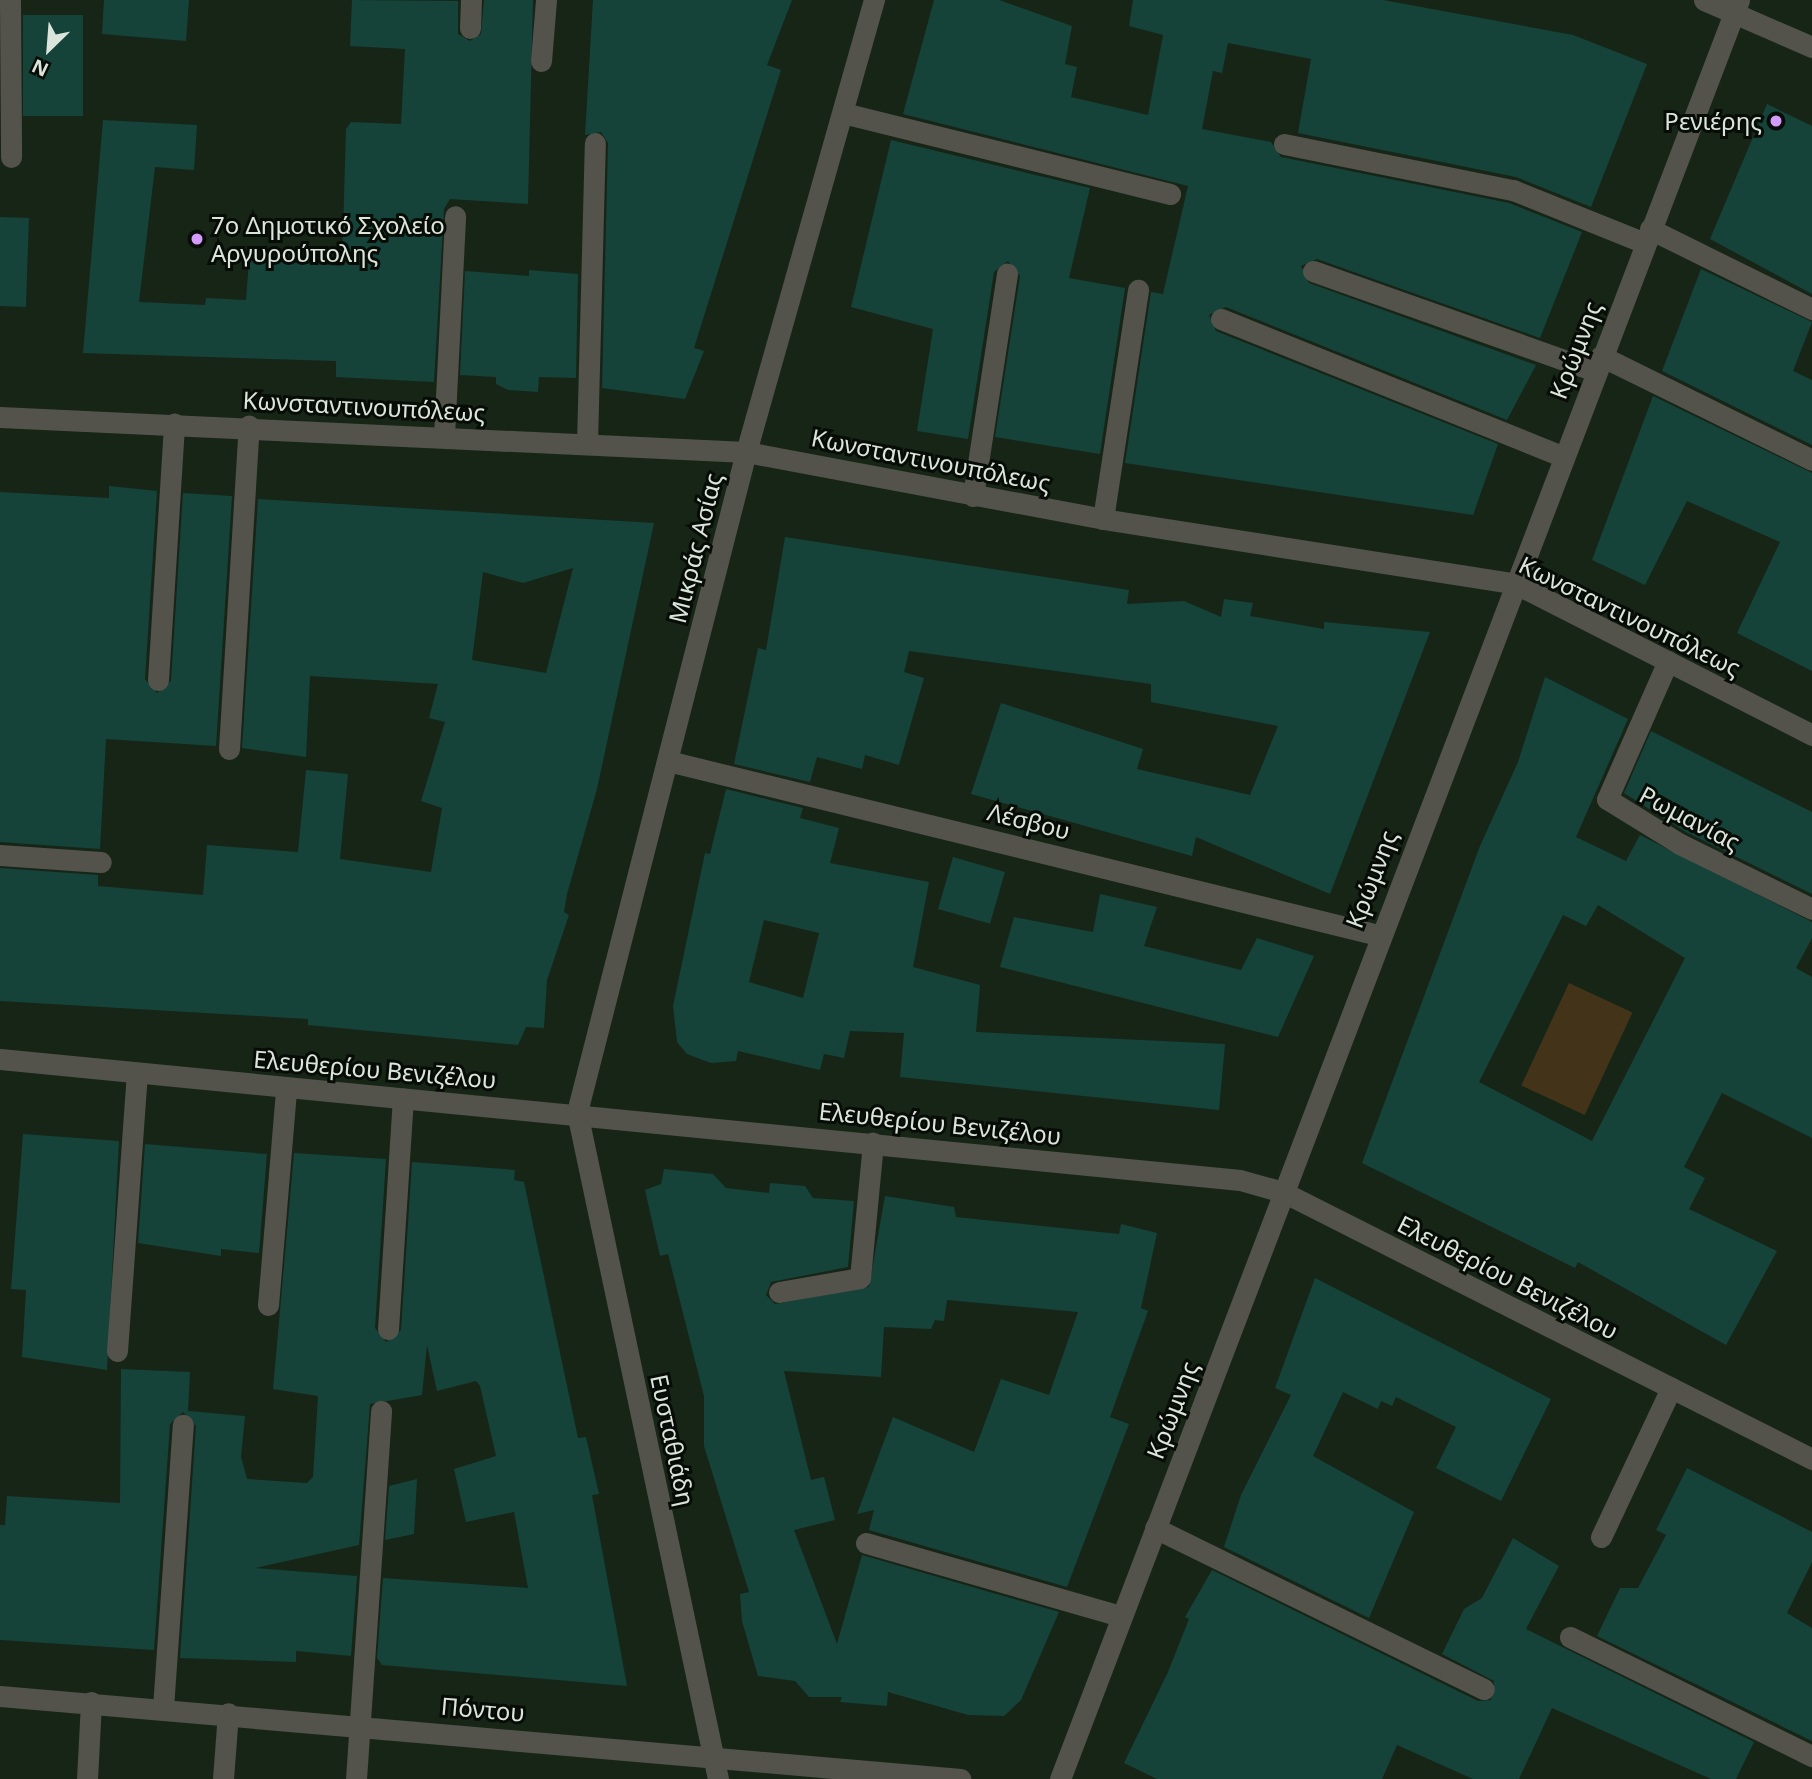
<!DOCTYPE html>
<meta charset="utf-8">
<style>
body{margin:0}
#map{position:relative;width:1812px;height:1779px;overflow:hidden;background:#172517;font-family:"Noto Sans",sans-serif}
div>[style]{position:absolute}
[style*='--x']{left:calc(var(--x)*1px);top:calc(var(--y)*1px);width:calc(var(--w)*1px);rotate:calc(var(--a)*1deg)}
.green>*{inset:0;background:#423319;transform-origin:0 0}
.building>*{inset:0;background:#15433a;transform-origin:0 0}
.minor>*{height:21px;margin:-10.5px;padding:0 10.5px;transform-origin:10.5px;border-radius:10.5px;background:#53534b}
.dots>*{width:19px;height:19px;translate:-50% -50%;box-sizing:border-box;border:4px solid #070c07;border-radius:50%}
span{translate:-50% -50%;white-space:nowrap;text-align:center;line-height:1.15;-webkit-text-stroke:6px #070c07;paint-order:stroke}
.poi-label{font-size:24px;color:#dce5dc}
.right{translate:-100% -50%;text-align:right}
.left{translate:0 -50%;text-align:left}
.street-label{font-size:24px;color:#dce5dc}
.north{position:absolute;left:14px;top:14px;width:70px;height:70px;-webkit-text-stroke:5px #070c07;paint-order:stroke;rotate:205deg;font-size:19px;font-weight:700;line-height:28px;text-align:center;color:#dce5dc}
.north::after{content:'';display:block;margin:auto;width:24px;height:32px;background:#dce5dc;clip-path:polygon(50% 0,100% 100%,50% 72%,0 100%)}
</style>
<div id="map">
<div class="green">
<div style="left:1569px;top:983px;width:70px;height:113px;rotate:25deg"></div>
</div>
<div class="building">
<div style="clip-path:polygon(104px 0,189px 0,186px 41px,102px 34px)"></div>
<div style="clip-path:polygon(352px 0,458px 1px,458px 34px,470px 41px,481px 34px,484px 0,533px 0,528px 204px,450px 199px,444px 209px,434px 382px,336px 377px,336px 361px,83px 353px,103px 120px,197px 125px,194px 170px,155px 167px,139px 302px,205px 305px,206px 298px,246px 300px,249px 260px,342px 266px,346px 129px,351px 122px,401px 124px,405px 49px,350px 46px)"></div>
<div style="clip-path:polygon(593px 0,792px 0,767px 65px,781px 70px,694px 348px,704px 351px,685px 399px,602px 388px,608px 143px,601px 132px,585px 135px)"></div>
<div style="clip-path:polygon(934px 0,999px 0,1072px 26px,1065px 64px,1077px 67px,1071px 97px,1148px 115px,1163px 35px,1129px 26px,1133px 0,1383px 0,1573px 35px,1647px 64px,1591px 207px,1516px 177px,1298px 133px,1311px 59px,1228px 43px,1222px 73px,1213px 71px,1202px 129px,1271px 142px,1281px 157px,1509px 203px,1582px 232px,1540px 338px,1317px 259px,1301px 266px,1309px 283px,1536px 365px,1507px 420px,1226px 307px,1209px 315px,1216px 331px,1498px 444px,1473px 515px,1125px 463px,1151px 292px,1163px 294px,1188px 186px,903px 114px)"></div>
<div style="left:23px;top:15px;width:60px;height:101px"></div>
<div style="clip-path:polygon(1767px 104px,1812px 126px,1812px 294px,1710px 239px)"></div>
<div style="clip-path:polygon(891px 140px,1090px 188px,1069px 278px,1125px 288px,1100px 454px,995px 437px,1020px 276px,1008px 261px,994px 272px,968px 439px,917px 431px,933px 329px,851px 307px)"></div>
<div style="left:0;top:217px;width:29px;height:89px;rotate:2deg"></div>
<div style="clip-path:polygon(1701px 269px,1812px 322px,1793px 371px,1812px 380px,1812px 445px,1662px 371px)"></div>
<div style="clip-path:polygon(529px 270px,578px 274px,576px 378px,539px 377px,538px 392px,508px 390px,496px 384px,496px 377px,460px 375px,465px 271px,529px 276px)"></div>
<div style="clip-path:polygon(1653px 396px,1812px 473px,1812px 671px,1737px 633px,1780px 542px,1687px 501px,1645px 585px,1592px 560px)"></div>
<div style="clip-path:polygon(109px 486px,157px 491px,145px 679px,157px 693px,171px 681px,183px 493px,232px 496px,216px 746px,106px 739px,100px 849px,0 842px,0 492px,109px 498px)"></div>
<div style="clip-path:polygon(evenodd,258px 499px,654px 523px,597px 789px,567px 894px,564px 912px,569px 915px,547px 980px,544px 1028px,526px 1027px,518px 1045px,308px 1025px,308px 1019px,0 1001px,0 868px,98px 875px,98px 886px,203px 895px,207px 845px,298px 852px,306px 770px,348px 774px,340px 859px,431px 872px,442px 808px,421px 801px,445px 722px,429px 718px,438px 684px,310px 676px,306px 757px,242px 748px,258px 499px,573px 568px,546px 673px,472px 660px,483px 572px,523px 583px,573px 568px)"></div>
<div style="clip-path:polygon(785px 537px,1129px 590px,1127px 604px,1184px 601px,1221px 617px,1224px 599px,1253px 603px,1250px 616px,1324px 629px,1324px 622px,1430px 632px,1330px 894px,1196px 837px,1192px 856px,971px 794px,1001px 703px,1143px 749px,1137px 769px,1250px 795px,1278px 726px,1151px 702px,1151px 684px,909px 651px,904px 672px,924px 678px,899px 765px,865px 755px,862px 769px,817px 757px,810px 782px,734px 764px,758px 648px,766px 650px)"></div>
<div style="clip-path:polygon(evenodd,1545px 677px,1628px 719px,1576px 837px,1626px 861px,1640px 835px,1812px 922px,1812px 938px,1796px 968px,1812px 977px,1812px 1138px,1722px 1093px,1684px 1167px,1705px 1178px,1689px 1209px,1777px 1251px,1726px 1345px,1578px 1262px,1575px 1268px,1362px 1163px,1480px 846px,1518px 762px,1545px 677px,1598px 905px,1685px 958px,1592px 1141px,1479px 1082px,1563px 915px,1586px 926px,1598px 905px)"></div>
<div style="clip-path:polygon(1651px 731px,1812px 812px,1812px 894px,1686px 832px,1624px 793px)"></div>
<div style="clip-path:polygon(evenodd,726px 789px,803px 808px,800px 818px,839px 828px,830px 863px,929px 882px,913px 967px,980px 985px,976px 1032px,1225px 1044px,1219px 1110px,900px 1077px,904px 1033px,850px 1031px,844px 1058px,824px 1054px,820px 1070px,738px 1051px,736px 1061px,711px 1063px,687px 1054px,677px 1042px,673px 1006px,705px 853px,710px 854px,726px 789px,764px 920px,819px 933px,803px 998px,749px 982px,764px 920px)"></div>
<div style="left:953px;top:857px;width:54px;height:54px;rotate:16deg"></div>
<div style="clip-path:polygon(1100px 894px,1157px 907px,1144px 946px,1241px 970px,1257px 938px,1314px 956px,1278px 1037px,1000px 967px,1014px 917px,1093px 932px)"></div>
<div style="clip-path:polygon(23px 1134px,119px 1141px,107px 1370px,22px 1357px,26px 1290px,11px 1289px)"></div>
<div style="clip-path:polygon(145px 1144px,267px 1154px,259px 1253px,221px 1249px,221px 1256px,138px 1243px)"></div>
<div style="clip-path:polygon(294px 1153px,386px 1159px,375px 1328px,386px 1342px,401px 1330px,412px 1162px,515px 1170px,514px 1180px,524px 1182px,578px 1438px,586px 1437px,599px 1494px,592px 1495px,627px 1686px,382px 1665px,377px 1658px,383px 1578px,528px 1588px,514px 1512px,466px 1522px,454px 1469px,496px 1456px,480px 1386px,476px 1381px,437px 1391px,427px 1345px,422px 1395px,370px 1404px,359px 1545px,255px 1568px,357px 1576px,351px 1656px,296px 1651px,296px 1662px,180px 1658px,196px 1426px,183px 1412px,170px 1424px,154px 1650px,0 1640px,0 1525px,5px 1525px,7px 1496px,120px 1503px,121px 1369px,190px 1372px,188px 1411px,245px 1416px,241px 1457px,247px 1479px,307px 1483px,313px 1477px,318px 1396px,273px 1389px)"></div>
<div style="clip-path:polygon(664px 1169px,713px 1174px,726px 1188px,769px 1193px,770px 1183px,805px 1186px,813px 1198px,854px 1201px,848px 1267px,771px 1282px,766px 1295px,775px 1304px,869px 1287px,885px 1196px,954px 1207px,956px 1217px,1119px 1234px,1121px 1224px,1157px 1233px,1141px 1308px,1148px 1311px,1110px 1417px,1129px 1424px,1067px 1587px,869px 1530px,874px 1510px,857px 1514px,893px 1417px,974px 1452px,1001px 1379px,1049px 1395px,1078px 1312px,947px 1300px,944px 1321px,935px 1320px,931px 1329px,884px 1327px,881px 1377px,784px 1371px,811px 1480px,824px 1477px,835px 1520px,794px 1530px,837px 1644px,862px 1555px,1059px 1612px,1021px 1700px,1004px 1716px,968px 1715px,888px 1692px,887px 1706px,840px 1702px,842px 1697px,809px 1697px,795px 1681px,758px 1676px,742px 1621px,740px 1594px,749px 1592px,704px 1446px,704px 1396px,668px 1254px,660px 1256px,645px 1190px,661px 1184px)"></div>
<div style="clip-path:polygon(1315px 1278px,1551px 1399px,1501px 1501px,1436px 1468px,1456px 1427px,1396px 1397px,1392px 1406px,1381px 1401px,1378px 1409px,1343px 1392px,1313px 1456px,1414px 1512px,1369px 1618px,1224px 1547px,1241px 1495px,1291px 1395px,1275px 1388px)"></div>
<div style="clip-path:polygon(1687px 1468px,1812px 1532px,1812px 1562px,1787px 1613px,1812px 1628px,1812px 1741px,1597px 1636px,1620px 1588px,1638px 1588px,1666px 1535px,1656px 1530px)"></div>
<div style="clip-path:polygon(417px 1479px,414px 1534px,385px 1540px,389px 1486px)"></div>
<div style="clip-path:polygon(1513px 1538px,1559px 1566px,1526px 1629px,1754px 1742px,1736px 1779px,1711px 1779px,1552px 1708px,1519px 1779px,1473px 1779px,1397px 1745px,1382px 1779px,1157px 1779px,1124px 1763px,1168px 1672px,1189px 1619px,1185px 1617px,1212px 1570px,1478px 1701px,1491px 1700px,1494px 1681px,1442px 1654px,1464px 1609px,1482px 1598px)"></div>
</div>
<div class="minor">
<div style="--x:1704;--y:0;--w:118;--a:23.5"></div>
<div style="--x:0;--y:1;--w:10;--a:6"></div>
<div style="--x:10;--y:2;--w:155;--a:89.6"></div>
<div style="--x:470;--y:28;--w:28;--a:-88"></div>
<div style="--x:541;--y:61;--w:61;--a:-85.3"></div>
<div style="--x:843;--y:113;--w:337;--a:13.9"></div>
<div style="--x:1284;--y:144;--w:234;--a:11.4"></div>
<div style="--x:1513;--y:190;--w:142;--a:21.9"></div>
<div style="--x:1650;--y:229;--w:181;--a:26.3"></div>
<div style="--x:1313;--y:271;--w:299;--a:19.5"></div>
<div style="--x:1221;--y:319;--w:367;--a:21.9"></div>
<div style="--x:1601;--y:356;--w:235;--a:26.2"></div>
<div style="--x:0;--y:417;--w:747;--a:2.69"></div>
<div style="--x:746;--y:452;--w:363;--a:10.6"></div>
<div style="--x:1103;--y:519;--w:416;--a:8.9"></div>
<div style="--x:1514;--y:583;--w:335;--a:27"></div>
<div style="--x:444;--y:436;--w:220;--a:-87.1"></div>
<div style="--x:587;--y:443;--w:300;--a:-88.5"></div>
<div style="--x:973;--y:496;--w:225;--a:-81.3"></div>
<div style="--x:1103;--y:519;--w:232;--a:-81.3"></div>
<div style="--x:1668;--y:661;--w:151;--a:113.8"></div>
<div style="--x:1607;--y:799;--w:86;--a:31.7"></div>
<div style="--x:1680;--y:844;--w:147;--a:26.2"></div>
<div style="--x:158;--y:680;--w:257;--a:-86.4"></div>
<div style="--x:229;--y:749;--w:324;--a:-86.5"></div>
<div style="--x:668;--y:761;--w:731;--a:13.77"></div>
<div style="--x:0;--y:855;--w:101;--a:4"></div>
<div style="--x:0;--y:1059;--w:1246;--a:5.57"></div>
<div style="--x:1240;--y:1180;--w:45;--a:15.6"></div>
<div style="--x:1283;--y:1192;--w:593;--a:26.78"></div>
<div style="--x:779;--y:1292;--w:82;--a:-9.8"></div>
<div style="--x:860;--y:1278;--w:136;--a:-84.5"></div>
<div style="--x:268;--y:1305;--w:217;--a:-85.2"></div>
<div style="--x:388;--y:1329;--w:231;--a:-86.3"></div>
<div style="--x:117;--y:1351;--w:279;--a:-85.9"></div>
<div style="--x:1155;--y:1528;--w:366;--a:26.1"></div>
<div style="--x:1601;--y:1537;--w:165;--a:-64.8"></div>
<div style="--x:866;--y:1543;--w:265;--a:16"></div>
<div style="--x:1570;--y:1637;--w:270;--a:26.2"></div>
<div style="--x:0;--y:1696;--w:964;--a:4.94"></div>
<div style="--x:163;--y:1708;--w:284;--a:-86"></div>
<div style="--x:87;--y:1779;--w:77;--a:-87"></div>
<div style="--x:223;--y:1779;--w:66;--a:-85.7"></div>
<div style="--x:356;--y:1779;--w:369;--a:-86.1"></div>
<div style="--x:718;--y:1779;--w:682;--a:-101.94"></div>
<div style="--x:577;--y:1112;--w:681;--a:-75.64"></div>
<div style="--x:746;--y:452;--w:470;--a:-74.2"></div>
<div style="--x:1060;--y:1779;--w:1904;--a:-69.11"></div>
</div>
<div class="dots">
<div style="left:1776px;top:121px;background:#d39cfc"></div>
<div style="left:197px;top:239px;background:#d39cfc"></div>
</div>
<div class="poi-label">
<span class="right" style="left:1762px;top:121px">Ρενιέρης</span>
<span class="left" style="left:211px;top:239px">7ο Δημοτικό Σχολείο<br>Αργυρούπολης</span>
</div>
<div class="street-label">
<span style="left:1575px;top:350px;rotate:-69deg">Κρώμνης</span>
<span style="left:364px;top:406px;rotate:3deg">Κωνσταντινουπόλεως</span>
<span style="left:931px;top:460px;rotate:11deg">Κωνσταντινουπόλεως</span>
<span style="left:695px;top:548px;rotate:-76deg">Μικράς Ασίας</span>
<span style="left:1630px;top:616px;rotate:26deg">Κωνσταντινουπόλεως</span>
<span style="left:1690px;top:818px;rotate:28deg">Ρωμανίας</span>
<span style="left:1029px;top:821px;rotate:14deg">Λέσβου</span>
<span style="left:1371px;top:879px;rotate:-69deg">Κρώμνης</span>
<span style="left:375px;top:1069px;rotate:5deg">Ελευθερίου Βενιζέλου</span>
<span style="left:940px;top:1123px;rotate:6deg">Ελευθερίου Βενιζέλου</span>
<span style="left:1508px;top:1277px;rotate:27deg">Ελευθερίου Βενιζέλου</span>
<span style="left:1172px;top:1410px;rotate:-69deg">Κρώμνης</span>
<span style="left:673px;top:1440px;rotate:78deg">Ευσταθιάδη</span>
<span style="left:483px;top:1709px;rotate:5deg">Πόντου</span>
</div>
<div class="north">N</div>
</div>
